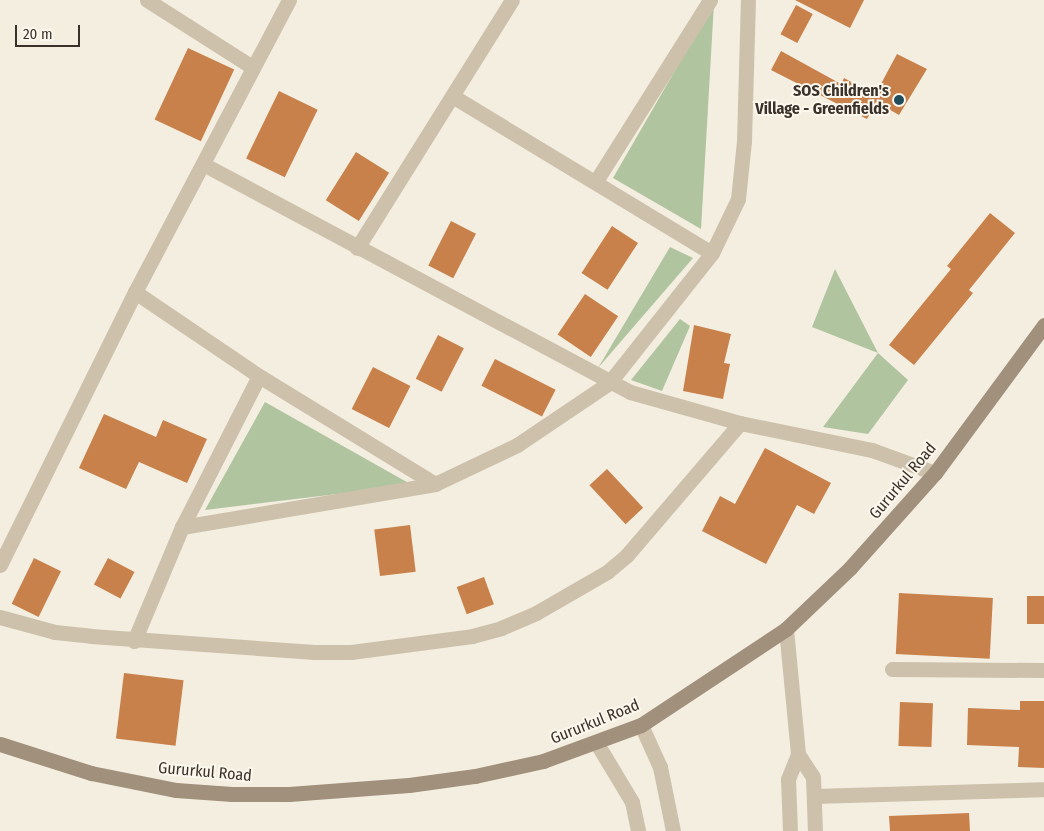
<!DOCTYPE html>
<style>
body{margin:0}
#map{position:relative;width:1044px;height:831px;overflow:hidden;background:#f4eee0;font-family:"Fira Sans Condensed",sans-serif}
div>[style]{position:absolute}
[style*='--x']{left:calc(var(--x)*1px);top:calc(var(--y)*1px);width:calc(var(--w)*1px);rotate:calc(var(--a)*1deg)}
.green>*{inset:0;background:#b0c49f}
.building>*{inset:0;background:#c8814a;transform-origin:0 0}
.street>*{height:15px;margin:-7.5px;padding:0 7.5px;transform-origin:7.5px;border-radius:7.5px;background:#cdc1ab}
.secondary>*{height:15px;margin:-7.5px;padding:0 7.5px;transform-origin:7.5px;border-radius:7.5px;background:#a1907c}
.dots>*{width:14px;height:14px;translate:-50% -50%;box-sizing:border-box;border:2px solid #fbf7ed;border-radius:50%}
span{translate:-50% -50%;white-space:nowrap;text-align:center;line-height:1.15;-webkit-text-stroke:4px #fbf7ed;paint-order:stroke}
.poi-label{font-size:16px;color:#3a322a;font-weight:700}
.right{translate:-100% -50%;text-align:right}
.street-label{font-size:16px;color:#3a322a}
.scale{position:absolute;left:15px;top:25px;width:65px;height:22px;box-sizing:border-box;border:2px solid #3a322a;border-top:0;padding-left:6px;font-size:15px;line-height:18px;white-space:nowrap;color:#3a322a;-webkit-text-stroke:4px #fbf7ed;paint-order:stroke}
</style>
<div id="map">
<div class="green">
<div style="clip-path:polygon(714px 3px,701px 229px,613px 178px)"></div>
<div style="clip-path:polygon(670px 247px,693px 258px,598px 368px)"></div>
<div style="clip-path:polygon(835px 269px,878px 353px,908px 380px,868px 434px,823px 427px,878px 353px,812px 327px)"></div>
<div style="clip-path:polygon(680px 319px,690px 326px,662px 391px,631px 380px)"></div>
<div style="clip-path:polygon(265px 402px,412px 485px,205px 510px)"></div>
</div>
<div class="building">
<div style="clip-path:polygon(795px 0,864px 0,850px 28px)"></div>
<div style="left:796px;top:5px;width:19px;height:33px;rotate:28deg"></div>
<div style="left:188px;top:48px;width:51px;height:79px;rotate:25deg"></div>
<div style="clip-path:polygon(781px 51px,841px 84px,844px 78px,875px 95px,897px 54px,927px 69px,899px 115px,876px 102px,867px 119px,771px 70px)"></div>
<div style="left:279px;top:91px;width:43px;height:75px;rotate:26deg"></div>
<div style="left:356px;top:152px;width:39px;height:57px;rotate:32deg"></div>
<div style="clip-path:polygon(990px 213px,1015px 233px,969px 290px,973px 293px,914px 365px,889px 345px,951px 269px,947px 266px)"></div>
<div style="left:451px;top:221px;width:28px;height:50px;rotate:27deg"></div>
<div style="left:612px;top:226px;width:31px;height:56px;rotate:33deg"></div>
<div style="left:585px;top:294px;width:40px;height:49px;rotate:34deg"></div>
<div style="clip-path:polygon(694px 325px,731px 334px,724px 363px,730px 364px,723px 399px,683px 391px)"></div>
<div style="left:438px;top:335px;width:29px;height:49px;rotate:27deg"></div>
<div style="left:495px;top:359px;width:68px;height:30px;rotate:27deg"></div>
<div style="left:373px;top:367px;width:42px;height:47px;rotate:27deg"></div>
<div style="clip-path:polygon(104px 414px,156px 437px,163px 420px,207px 439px,187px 483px,139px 462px,126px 489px,79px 468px)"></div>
<div style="clip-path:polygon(765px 448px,831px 483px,814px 514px,797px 505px,766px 564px,702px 531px,720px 496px,735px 504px)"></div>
<div style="left:607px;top:469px;width:53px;height:24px;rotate:47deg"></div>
<div style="left:410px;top:525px;width:47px;height:36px;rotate:83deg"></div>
<div style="left:34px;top:558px;width:30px;height:51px;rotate:26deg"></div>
<div style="left:108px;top:558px;width:30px;height:30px;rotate:28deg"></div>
<div style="left:484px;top:577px;width:29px;height:29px;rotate:70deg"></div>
<div style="left:899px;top:593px;width:94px;height:61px;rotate:3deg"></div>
<div style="left:1027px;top:596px;width:17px;height:28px"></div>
<div style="left:124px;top:673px;width:60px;height:66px;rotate:7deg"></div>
<div style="clip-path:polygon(1020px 701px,1044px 701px,1044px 768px,1018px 767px,1019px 747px,967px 745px,968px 708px,1020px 710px)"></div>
<div style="left:900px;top:702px;width:33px;height:44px;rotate:2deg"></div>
<div style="clip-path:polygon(969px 813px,970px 831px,890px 831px,889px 816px)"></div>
</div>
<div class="street">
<div style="--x:147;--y:0;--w:125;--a:32.5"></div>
<div style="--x:454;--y:97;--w:301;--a:31.2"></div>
<div style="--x:203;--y:164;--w:484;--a:28.1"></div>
<div style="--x:630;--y:392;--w:114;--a:15.7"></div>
<div style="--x:740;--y:423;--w:135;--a:11.6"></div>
<div style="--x:872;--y:450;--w:67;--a:20.1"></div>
<div style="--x:596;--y:181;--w:214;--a:-57.8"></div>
<div style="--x:357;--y:248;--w:292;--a:-58"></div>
<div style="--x:135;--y:292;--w:150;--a:34.1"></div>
<div style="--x:259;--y:376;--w:206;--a:31.5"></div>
<div style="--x:182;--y:527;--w:257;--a:-9.6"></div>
<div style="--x:435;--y:484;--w:91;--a:-25.4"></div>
<div style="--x:517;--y:445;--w:111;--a:-34"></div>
<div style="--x:609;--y:383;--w:166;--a:-51.6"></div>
<div style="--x:712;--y:253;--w:60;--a:-64.3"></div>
<div style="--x:738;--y:199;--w:58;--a:-84.1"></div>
<div style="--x:744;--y:141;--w:141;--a:-88.4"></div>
<div style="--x:0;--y:565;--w:305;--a:-63.7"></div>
<div style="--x:135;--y:292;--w:330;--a:-62.2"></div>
<div style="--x:0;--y:617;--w:57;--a:15.3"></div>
<div style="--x:55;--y:632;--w:36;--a:6"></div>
<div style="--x:91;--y:636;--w:224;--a:4.1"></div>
<div style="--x:314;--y:652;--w:37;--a:0"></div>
<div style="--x:351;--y:652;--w:122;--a:-7.5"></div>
<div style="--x:472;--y:636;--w:30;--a:-15"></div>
<div style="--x:501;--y:628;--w:38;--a:-23"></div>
<div style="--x:536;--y:613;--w:82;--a:-30"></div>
<div style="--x:607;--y:572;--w:26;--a:-40"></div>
<div style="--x:627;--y:555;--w:174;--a:-49.4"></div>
<div style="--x:786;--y:629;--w:126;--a:84.5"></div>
<div style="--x:798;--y:754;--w:27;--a:57"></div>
<div style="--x:813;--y:777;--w:54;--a:87.9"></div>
<div style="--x:134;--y:641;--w:124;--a:-67.2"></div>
<div style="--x:182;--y:527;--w:169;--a:-63"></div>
<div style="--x:892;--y:669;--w:152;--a:0.4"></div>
<div style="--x:641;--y:725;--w:46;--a:65.7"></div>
<div style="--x:660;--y:767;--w:65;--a:78.5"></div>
<div style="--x:596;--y:742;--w:70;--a:59"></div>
<div style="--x:632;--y:802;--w:30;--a:78"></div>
<div style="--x:814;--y:796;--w:230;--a:-1.7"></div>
<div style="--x:790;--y:831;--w:52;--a:-92.2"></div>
<div style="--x:788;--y:779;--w:27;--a:-68"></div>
</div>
<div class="secondary">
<div style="--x:0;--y:744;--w:96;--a:17.7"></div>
<div style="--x:91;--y:773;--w:87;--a:11.3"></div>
<div style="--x:176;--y:790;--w:56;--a:4.1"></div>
<div style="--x:232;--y:794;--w:57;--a:0"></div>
<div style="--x:289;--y:794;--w:120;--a:-4.3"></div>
<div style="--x:409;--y:785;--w:67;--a:-7.8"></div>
<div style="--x:475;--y:776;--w:70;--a:-12.4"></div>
<div style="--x:543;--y:761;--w:104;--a:-20.2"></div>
<div style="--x:641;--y:725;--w:174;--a:-33.5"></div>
<div style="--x:786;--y:629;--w:88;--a:-43.6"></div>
<div style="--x:850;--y:568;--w:127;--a:-48.2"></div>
<div style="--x:935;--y:473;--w:184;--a:-53.6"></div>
</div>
<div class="dots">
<div style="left:899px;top:100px;background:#1f4d5d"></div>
</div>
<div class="poi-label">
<span class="right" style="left:889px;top:100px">SOS Children's<br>Village - Greenfields</span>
</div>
<div class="street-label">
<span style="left:903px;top:481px;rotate:-50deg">Gururkul Road</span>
<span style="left:595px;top:722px;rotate:-22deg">Gururkul Road</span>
<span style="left:205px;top:772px;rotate:5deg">Gururkul Road</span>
</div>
<div class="scale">20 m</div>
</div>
